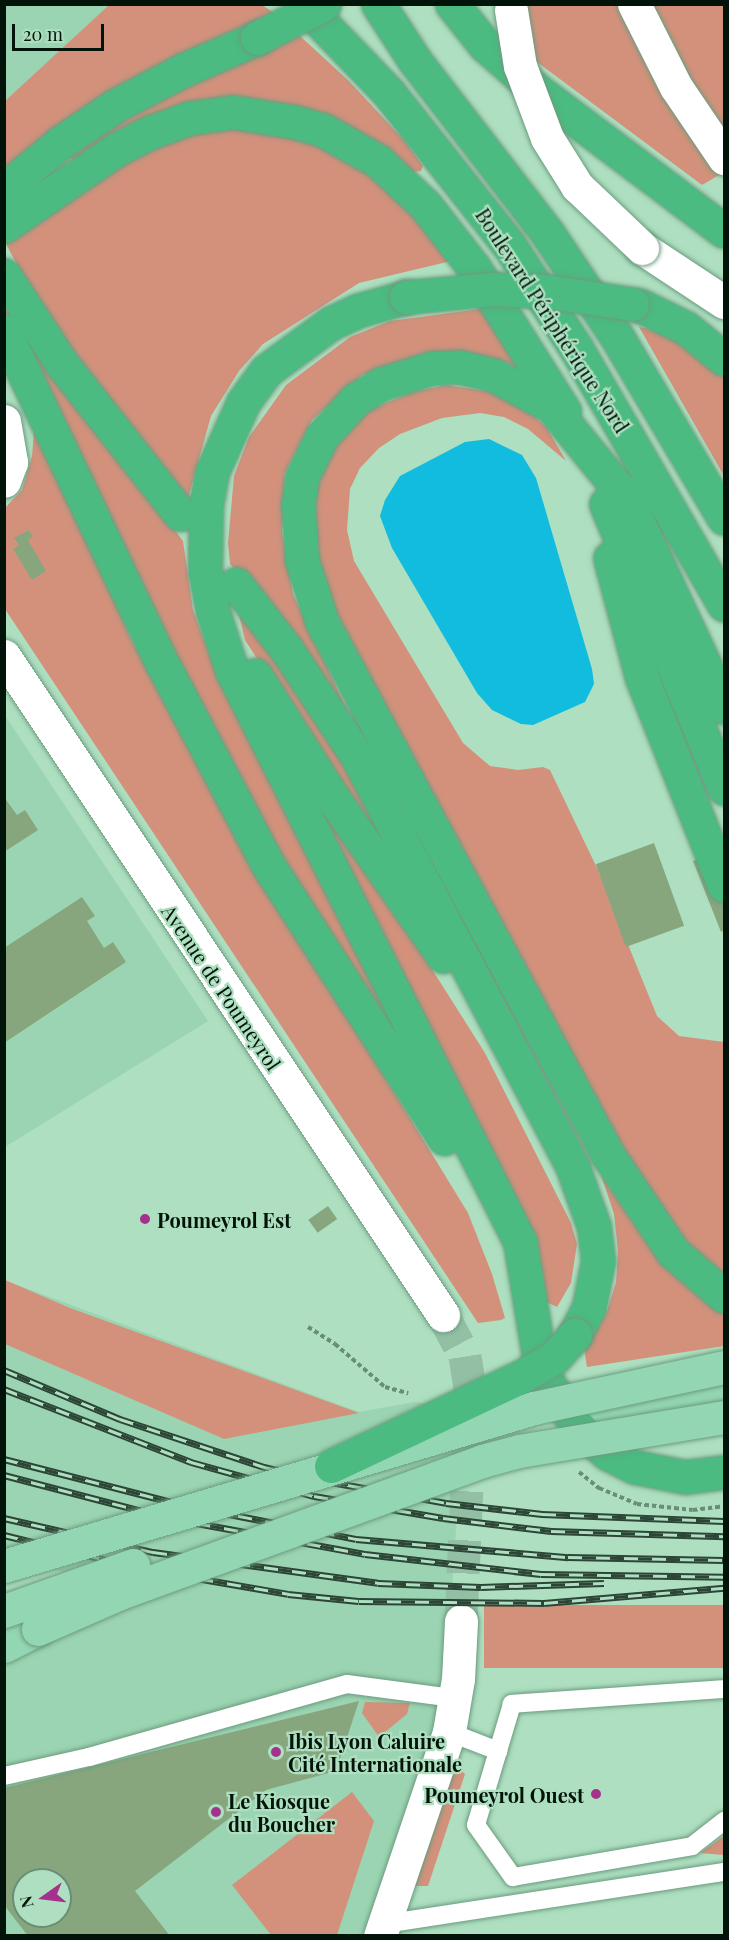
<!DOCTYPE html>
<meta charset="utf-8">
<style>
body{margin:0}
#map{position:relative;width:729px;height:1940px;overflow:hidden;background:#addfc0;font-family:"Playfair Display",serif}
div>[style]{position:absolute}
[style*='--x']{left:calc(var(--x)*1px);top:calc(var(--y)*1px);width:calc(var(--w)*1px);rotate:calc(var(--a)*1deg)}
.built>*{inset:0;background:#9bd4b2}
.green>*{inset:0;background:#d3917c;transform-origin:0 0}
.water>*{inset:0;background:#12bcdf}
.building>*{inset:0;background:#88a67e;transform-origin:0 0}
.secondary-tunnel>*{height:33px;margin-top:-16.5px;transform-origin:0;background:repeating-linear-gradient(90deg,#93c0a5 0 33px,transparent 0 49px)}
.path>*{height:4px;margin-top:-2px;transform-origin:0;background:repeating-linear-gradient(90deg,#698e77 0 4.5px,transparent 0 7.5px)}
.roads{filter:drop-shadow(0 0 2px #6c9b7f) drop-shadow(0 0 2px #6c9b7f)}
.lane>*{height:18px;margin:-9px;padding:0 9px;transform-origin:9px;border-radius:9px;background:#fff}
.secondary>*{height:33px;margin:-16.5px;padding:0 16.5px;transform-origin:16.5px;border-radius:16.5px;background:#fff}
.primary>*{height:33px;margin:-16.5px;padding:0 16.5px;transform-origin:16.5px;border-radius:16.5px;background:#93d6b3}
.highway>*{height:33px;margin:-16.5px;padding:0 16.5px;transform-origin:16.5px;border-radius:16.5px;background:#4bbb81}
.rail>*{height:7px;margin-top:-3.5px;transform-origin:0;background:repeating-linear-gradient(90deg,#addfc0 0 14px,#2c4536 0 28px);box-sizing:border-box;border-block:2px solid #2c4536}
.path-bridge>*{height:4px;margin-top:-2px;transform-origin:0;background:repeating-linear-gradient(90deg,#698e77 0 4.5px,transparent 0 7.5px)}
.bridges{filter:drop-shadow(0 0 2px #6c9b7f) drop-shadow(0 0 2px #6c9b7f)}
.secondary-bridge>*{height:33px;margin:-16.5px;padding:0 16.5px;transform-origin:16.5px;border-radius:16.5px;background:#fff}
.primary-bridge>*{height:33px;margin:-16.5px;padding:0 16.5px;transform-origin:16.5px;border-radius:16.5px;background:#93d6b3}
.highway-bridge>*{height:33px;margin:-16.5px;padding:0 16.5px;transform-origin:16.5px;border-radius:16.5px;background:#4bbb81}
.dots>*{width:16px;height:16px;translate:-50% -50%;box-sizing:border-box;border:3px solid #addfc0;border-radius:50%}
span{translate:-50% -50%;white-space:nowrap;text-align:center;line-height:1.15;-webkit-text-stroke:4.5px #addfc0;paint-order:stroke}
.street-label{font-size:20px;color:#021309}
.poi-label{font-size:20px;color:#021309;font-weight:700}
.left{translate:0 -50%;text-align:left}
.right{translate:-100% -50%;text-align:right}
.frame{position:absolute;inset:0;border:6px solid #021309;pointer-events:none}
.north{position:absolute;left:12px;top:1868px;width:60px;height:60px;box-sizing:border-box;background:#addfc0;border:2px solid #698d77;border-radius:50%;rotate:256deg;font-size:16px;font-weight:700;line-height:24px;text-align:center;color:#021309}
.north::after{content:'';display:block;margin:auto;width:21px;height:27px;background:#a4318b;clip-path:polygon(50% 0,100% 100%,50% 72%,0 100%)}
.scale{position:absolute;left:12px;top:24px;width:92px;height:27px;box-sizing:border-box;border:3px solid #021309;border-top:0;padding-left:8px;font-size:18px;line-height:21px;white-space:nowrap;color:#021309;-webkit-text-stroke:4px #addfc0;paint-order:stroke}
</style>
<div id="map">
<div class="built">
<div style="clip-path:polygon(5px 5px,109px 5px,5px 102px)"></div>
<div style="clip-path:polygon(4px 714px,208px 1021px,5px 1147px,4px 1147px)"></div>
<div style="clip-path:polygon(evenodd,4px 1280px,359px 1412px,414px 1402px,434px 1405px,462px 1438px,447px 1665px,451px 1680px,374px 1935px,5px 1935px,5px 1650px,79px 1576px,5px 1557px,4px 1280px,24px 1880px,60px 1880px,60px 1916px,24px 1916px,24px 1880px)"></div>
</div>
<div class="green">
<div style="clip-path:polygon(109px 5px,262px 5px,276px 14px,5px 174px,4px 102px)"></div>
<div style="clip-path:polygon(525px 5px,621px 5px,721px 174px,702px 185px,533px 59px)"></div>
<div style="clip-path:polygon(650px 5px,724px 5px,724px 136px,684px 76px)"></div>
<div style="clip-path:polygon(299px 35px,349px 81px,403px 139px,423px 166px,421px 171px,413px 172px,295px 107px,74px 161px,69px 156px,141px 105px)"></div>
<div style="clip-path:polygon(205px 127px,268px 128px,335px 152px,389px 187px,451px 261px,359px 283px,263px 344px,239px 371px,211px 416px,187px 502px,56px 340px,4px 240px,110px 167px)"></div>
<div style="clip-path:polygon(9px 308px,183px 541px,193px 610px,209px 653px,404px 1039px,401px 1045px,282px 865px,26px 360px,5px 312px)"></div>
<div style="clip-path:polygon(487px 308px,524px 370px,505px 362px,426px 354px,362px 375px,312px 420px,285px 473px,282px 532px,293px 594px,363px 744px,258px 596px,230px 564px,228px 543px,234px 476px,249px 437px,286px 385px,350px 337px,390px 321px)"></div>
<div style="clip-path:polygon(639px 327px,660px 331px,724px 371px,724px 476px)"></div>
<div style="clip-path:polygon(446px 385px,493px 392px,532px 414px,547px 428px,566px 461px,528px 429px,504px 417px,480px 413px,442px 418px,400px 434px,379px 448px,360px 468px,350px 489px,347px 530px,354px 561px,463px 743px,490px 766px,518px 770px,543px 767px,550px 770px,597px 868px,657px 1016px,679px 1036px,724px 1042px,724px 1277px,688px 1246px,658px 1213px,339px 627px,319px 570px,312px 520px,320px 471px,340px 440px,362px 413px,412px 392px)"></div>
<div style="clip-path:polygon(34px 431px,67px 490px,131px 639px,257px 868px,468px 1213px,492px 1274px,505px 1318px,501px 1320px,478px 1323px,5px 609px,4px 509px,22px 490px,32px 456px)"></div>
<div style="clip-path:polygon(235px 598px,251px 618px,397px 849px,385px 855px,245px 640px)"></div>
<div style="clip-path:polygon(293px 764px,302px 764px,485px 1053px,571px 1223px,577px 1244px,571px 1283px,557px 1307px,546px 1302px,543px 1276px,526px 1230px)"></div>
<div style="clip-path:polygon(601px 1175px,645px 1240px,694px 1291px,724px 1314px,724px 1346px,587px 1367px,584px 1348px,607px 1311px,616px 1282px,618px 1251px,614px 1214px)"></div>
<div style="clip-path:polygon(5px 1280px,70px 1308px,359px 1413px,224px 1439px,5px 1344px)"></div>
<div style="left:724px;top:1605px;width:63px;height:240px;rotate:90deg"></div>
<div style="clip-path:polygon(365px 1702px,410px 1703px,407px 1714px,379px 1737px,362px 1713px)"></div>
<div style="clip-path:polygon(453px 1764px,465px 1774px,428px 1886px,414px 1886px)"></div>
<div style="clip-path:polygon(352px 1792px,374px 1821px,337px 1935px,271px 1935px,232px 1885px)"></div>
<div style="clip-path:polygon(724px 1836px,724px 1855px,700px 1853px)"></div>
</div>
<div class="water">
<div style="clip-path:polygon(489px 439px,522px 455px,536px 478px,592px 669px,594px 684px,585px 702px,533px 725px,521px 724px,492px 710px,477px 693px,392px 548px,380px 516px,385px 500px,400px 476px,465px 442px)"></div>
</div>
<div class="building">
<div style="clip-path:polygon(29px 530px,33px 537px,28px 540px,46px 571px,32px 580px,13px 549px,19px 545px,14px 538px)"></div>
<div style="clip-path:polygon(4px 797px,17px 815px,25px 810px,38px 830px,4px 852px)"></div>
<div style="left:654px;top:843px;width:88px;height:62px;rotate:70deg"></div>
<div style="clip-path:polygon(724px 849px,724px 930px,721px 932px,693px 861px)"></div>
<div style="clip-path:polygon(82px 897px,95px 916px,87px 921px,104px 948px,113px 942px,126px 962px,4px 1043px,4px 948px)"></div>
<div style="left:328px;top:1206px;width:16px;height:24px;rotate:55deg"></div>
<div style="clip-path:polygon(evenodd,359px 1701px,336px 1771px,266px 1790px,135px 1891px,170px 1936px,28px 1936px,4px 1905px,4px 1788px,359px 1701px,24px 1880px,60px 1880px,60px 1916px,24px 1916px,24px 1880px)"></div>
</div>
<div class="secondary-tunnel">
<div style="--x:443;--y:1315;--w:47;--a:61.8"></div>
<div style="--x:465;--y:1356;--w:37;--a:81"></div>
<div style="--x:471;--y:1393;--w:228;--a:92.5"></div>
</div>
<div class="path">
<div style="--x:308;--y:1327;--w:32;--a:32"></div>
<div style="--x:335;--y:1344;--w:66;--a:40.7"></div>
<div style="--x:385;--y:1387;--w:24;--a:15"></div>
<div style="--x:46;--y:1936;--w:12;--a:0"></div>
</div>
<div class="roads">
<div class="lane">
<div style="--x:724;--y:1689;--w:213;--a:176"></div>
<div style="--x:512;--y:1704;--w:126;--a:106.6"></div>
<div style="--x:476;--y:1825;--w:64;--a:54.6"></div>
<div style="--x:513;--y:1877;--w:182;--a:-9.8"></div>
<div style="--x:692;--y:1846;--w:41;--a:-38"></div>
<div style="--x:449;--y:1732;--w:53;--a:21.2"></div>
<div style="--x:4;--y:1776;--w:87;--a:-12.6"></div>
<div style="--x:89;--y:1757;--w:268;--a:-15.8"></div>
<div style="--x:347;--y:1684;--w:108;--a:7.5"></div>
<div style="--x:384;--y:1924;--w:344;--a:-8.7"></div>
</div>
<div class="secondary">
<div style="--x:634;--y:4;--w:93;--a:63.2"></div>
<div style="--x:676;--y:87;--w:86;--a:55.9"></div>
<div style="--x:642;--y:248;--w:98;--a:33.4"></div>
<div style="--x:4;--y:421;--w:42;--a:80.3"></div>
<div style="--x:11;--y:462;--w:20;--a:110"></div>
<div style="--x:4;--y:656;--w:792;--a:56.33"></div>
<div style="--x:380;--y:1936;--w:215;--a:-71.3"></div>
<div style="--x:449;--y:1732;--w:54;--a:-80.4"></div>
<div style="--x:458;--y:1679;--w:58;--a:-87"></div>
</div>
<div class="primary">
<div style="--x:589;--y:1420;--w:139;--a:-12.9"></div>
<div style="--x:4;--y:1646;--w:38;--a:-27"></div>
</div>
<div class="highway">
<div style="--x:303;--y:4;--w:122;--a:46"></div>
<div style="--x:388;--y:92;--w:195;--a:51.7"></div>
<div style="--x:509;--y:245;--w:123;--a:57"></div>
<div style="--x:576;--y:348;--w:296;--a:60"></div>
<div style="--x:378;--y:4;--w:68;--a:57"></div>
<div style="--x:415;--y:61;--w:218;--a:52.4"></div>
<div style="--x:548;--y:234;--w:124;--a:56.2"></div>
<div style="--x:617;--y:337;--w:210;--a:59.4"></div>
<div style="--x:452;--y:4;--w:53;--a:51.2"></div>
<div style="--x:485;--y:45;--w:67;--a:41.3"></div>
<div style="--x:535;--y:89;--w:236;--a:36.9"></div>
<div style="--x:4;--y:189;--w:74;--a:-39.5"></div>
<div style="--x:61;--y:142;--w:66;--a:-33.9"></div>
<div style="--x:116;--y:105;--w:76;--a:-27.6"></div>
<div style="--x:183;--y:70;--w:81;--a:-23.4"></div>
<div style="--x:4;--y:226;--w:137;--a:-34.3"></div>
<div style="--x:117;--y:149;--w:38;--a:-27"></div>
<div style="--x:151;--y:132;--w:40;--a:-20.2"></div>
<div style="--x:189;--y:118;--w:44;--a:-7.8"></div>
<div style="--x:233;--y:112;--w:63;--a:9.2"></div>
<div style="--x:295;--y:122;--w:29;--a:16"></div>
<div style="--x:323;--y:130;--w:63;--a:29.4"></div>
<div style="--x:378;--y:161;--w:64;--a:43.1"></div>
<div style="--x:425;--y:205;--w:80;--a:52.1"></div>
<div style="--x:474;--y:268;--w:169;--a:57.8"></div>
<div style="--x:4;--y:275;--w:106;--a:56.9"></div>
<div style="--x:62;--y:364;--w:191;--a:51.8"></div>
<div style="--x:406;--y:297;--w:51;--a:164.1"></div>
<div style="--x:357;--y:311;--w:29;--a:155"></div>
<div style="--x:331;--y:323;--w:81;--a:143.6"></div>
<div style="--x:266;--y:371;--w:39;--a:126"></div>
<div style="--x:243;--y:403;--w:76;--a:114.2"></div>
<div style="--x:212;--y:472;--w:35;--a:100"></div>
<div style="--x:206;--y:506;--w:65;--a:90.9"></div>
<div style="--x:205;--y:571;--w:42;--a:79"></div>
<div style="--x:213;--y:612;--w:62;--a:72.1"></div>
<div style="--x:232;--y:671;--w:640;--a:63.23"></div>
<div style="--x:520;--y:1242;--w:123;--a:80.6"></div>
<div style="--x:540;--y:1363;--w:24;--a:68"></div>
<div style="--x:549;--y:1385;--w:51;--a:55.4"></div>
<div style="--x:578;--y:1427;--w:39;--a:42"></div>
<div style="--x:607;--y:1453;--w:31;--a:27"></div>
<div style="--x:635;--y:1467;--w:51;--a:11.3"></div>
<div style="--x:685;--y:1477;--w:39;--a:-7"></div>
<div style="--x:641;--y:306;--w:50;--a:26.1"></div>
<div style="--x:686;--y:328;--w:49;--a:39.2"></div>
<div style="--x:4;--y:331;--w:368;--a:64.6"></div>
<div style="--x:162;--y:663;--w:228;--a:62.3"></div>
<div style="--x:268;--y:865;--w:325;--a:57.2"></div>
<div style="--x:606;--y:504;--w:308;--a:67.4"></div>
<div style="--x:610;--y:558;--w:124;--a:75.1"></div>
<div style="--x:642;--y:678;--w:223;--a:68.4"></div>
<div style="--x:236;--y:584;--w:83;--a:52.3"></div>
<div style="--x:287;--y:650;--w:127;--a:56.6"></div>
<div style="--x:357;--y:756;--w:465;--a:62.3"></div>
<div style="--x:573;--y:1168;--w:63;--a:70.4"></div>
<div style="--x:594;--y:1227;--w:34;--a:83"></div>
<div style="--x:598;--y:1261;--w:47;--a:101.1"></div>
<div style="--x:589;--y:1307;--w:31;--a:117"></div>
<div style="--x:255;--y:675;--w:149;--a:57.6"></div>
<div style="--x:335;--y:801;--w:189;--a:55.1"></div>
<div style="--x:724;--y:707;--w:230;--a:-115"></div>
<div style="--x:627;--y:499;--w:120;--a:-129.3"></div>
<div style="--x:551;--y:406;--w:65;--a:-151.5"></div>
<div style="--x:494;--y:375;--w:37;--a:-167"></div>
<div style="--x:458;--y:367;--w:26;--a:178"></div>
<div style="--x:432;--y:368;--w:53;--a:162.6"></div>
<div style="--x:381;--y:384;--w:29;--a:149"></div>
<div style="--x:356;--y:399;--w:50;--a:132.6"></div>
<div style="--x:322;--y:436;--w:46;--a:116"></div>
<div style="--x:302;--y:477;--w:27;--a:98"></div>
<div style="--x:298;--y:504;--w:57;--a:86"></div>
<div style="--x:302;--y:561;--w:64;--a:71.8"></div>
<div style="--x:322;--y:622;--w:605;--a:61.78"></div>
<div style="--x:608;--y:1155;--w:117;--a:56.2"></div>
<div style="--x:673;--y:1252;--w:67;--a:40.8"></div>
</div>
</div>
<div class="rail">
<div style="--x:4;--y:1370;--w:126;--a:22.9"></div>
<div style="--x:120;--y:1419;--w:152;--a:18.4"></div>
<div style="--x:264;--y:1467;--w:57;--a:13.1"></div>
<div style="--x:320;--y:1480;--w:128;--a:10.3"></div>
<div style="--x:446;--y:1503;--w:97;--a:6.5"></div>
<div style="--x:542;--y:1514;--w:182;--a:2.2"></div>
<div style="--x:4;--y:1389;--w:201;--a:21.3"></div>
<div style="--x:191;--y:1462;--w:128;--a:15.5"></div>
<div style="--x:314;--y:1496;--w:131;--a:9.7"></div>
<div style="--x:443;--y:1518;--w:109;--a:6.9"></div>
<div style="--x:551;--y:1531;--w:173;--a:1.7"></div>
<div style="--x:4;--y:1459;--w:185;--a:14.4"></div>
<div style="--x:183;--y:1505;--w:176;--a:11.1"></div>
<div style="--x:356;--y:1539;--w:213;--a:4.9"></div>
<div style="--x:568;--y:1557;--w:156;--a:1.1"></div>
<div style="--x:4;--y:1475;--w:171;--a:14.6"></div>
<div style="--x:169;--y:1518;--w:199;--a:10.4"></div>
<div style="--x:365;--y:1554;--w:177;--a:6.5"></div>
<div style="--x:541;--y:1574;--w:183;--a:0.9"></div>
<div style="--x:4;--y:1518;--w:153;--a:12.9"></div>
<div style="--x:153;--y:1552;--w:227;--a:7.8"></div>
<div style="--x:378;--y:1583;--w:103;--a:2.2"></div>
<div style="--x:481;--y:1587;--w:123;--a:-1.9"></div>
<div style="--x:4;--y:1535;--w:144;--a:13.7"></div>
<div style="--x:144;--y:1569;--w:146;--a:9.8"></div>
<div style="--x:288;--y:1594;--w:71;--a:5.6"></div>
<div style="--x:359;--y:1601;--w:185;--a:0.6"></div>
<div style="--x:544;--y:1603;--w:181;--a:-4.8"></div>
</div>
<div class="path-bridge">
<div style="--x:579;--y:1472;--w:26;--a:39"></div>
<div style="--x:599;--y:1488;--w:41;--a:22.8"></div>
<div style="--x:637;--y:1504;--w:56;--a:6.1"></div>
<div style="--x:693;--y:1510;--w:31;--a:-7"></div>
</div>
<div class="bridges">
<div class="secondary-bridge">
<div style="--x:511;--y:10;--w:57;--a:80.9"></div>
<div style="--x:520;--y:66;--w:77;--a:69.4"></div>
<div style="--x:547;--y:138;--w:57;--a:58"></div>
<div style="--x:577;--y:186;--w:90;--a:43.6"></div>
</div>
<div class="primary-bridge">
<div style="--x:4;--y:1566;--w:553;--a:-16.6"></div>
<div style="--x:534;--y:1408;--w:194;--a:-12.2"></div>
<div style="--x:4;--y:1611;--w:137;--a:-19.6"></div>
<div style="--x:38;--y:1629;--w:90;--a:-23.7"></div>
<div style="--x:120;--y:1593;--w:385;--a:-20"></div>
<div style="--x:482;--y:1461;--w:38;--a:-15"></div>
<div style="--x:519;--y:1451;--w:208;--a:-9.4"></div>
</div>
<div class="highway-bridge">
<div style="--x:257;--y:38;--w:75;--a:-26.9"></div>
<div style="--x:406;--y:297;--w:86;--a:-5.3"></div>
<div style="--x:492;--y:289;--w:54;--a:2.1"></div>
<div style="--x:546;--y:291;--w:87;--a:8.6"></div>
<div style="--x:331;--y:1466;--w:213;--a:-25.2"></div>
<div style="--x:524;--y:1375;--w:36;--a:-30"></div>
<div style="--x:555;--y:1357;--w:30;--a:-48"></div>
</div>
</div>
<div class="dots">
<div style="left:145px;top:1219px;background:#a4318b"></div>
<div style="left:276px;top:1752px;background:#a4318b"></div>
<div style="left:596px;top:1794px;background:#a4318b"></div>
<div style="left:216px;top:1812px;background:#a4318b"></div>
</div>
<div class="street-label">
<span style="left:553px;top:320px;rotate:57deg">Boulevard Périphérique Nord</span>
<span style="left:222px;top:987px;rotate:56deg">Avenue de Poumeyrol</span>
</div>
<div class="poi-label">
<span class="left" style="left:157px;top:1219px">Poumeyrol Est</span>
<span class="left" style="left:288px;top:1752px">Ibis Lyon Caluire<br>Cité Internationale</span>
<span class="right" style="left:584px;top:1794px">Poumeyrol Ouest</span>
<span class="left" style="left:228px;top:1812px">Le Kiosque<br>du Boucher</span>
</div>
<div class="frame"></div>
<div class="north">N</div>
<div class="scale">20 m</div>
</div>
